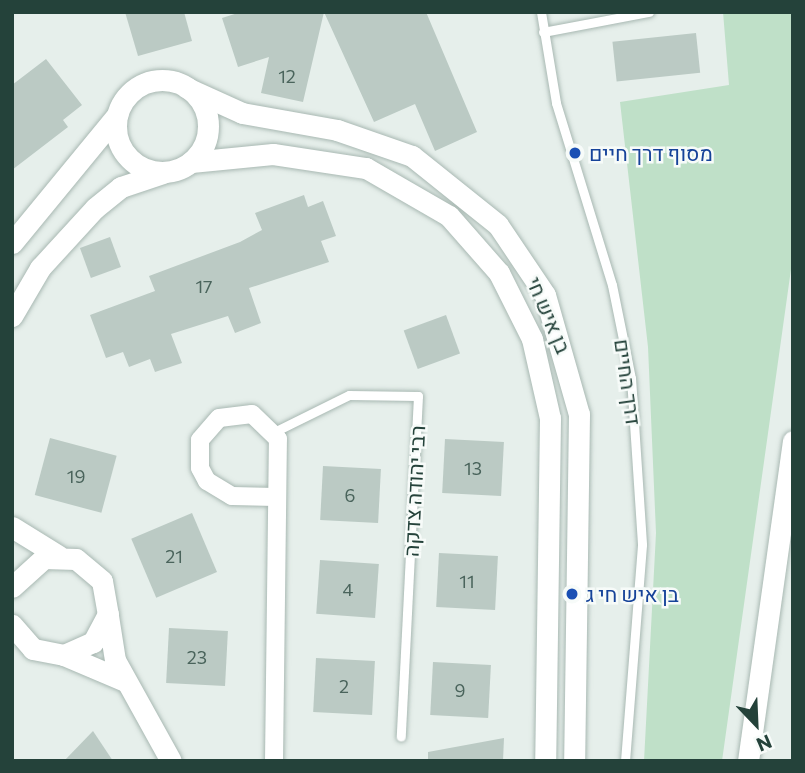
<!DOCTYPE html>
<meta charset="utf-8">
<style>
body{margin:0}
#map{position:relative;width:805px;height:773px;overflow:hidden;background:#e6efeb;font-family:Commissioner,Heebo,sans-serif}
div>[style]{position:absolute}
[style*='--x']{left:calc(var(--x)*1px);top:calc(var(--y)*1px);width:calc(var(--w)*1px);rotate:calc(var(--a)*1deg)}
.green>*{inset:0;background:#bfe0c8}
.building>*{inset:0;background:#bbcac4;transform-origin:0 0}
.roads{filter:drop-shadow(0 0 2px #a8b8b2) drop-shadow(0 0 2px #a8b8b2)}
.lane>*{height:9px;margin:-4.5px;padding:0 4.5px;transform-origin:4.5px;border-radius:4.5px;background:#fff}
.street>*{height:18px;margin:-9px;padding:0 9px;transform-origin:9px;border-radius:9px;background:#fff}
.secondary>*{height:21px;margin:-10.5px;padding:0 10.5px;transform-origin:10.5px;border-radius:10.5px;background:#fff}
.secondary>.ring{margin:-10.5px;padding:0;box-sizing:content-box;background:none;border:21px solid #fff;border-radius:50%}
.dots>*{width:19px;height:19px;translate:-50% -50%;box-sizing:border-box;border:4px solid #f7fbf9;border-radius:50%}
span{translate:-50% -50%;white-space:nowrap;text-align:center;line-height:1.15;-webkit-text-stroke:5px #f7fbf9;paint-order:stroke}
.number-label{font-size:18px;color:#4a645c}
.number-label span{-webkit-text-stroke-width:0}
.transit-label{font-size:21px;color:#164399}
.left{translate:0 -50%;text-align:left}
.street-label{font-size:21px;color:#24423a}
.frame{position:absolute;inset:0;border:14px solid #24423a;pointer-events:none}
.north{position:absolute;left:721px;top:689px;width:70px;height:70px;-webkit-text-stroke:5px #f7fbf9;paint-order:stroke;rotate:157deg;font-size:19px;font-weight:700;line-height:28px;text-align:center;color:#24423a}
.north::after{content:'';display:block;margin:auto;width:24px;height:32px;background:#24423a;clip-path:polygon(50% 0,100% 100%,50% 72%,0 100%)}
</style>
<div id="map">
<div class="green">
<div style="clip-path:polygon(723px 12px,793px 12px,793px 255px,722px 761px,644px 761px,656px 533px,648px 347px,620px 102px,729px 85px)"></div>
</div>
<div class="building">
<div style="clip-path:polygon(125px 12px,184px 12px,192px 41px,138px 56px)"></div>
<div style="clip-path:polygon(241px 12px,426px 12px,477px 132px,435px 151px,415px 104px,374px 122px,324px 12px,303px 102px,261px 93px,269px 57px,238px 67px,222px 18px)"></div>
<div style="left:696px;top:33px;width:40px;height:84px;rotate:84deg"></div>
<div style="clip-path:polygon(46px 59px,82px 105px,63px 120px,68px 127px,12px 170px,12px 85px)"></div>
<div style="clip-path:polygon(304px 195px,308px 207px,323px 201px,336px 236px,321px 241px,329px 262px,249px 288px,261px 323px,235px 333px,228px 316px,171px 334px,182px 363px,155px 372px,150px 359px,129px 367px,123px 352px,106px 358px,90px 315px,155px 291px,149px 276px,240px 242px,262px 230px,255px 213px)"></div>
<div style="left:110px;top:237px;width:32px;height:32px;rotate:70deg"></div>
<div style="left:446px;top:315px;width:41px;height:45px;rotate:70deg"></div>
<div style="left:50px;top:438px;width:69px;height:59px;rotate:15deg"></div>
<div style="left:445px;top:439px;width:59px;height:54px;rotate:3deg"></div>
<div style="left:323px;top:466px;width:58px;height:54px;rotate:3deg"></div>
<div style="left:192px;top:513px;width:64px;height:66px;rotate:67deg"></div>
<div style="left:439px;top:553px;width:59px;height:54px;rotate:3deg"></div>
<div style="left:320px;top:560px;width:59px;height:54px;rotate:4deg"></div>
<div style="left:169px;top:628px;width:59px;height:55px;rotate:3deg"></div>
<div style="left:316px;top:658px;width:59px;height:54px;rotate:3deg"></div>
<div style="left:433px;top:662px;width:58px;height:53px;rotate:3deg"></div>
<div style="clip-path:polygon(93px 731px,113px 761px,64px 761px)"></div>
<div style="clip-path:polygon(504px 738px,503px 761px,428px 761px,428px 752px)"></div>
</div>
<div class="roads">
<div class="lane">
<div style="--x:541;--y:12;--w:92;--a:80.6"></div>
<div style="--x:556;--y:103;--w:190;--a:72.9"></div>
<div style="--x:612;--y:285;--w:95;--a:78.5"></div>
<div style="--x:631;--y:378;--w:167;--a:86.2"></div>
<div style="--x:642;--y:545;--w:217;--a:94.5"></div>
<div style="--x:543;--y:32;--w:108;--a:-10.7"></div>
<div style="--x:276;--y:431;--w:81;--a:-26.3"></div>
<div style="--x:349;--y:395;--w:69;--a:0.8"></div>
<div style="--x:418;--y:396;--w:341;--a:92.9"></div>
</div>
<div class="street">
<div style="--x:274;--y:761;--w:322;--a:-89.3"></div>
<div style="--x:278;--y:439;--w:36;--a:-136"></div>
<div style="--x:252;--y:414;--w:33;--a:173"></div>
<div style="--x:219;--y:418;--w:29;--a:131"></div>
<div style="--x:200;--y:440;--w:28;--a:90"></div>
<div style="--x:200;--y:468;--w:15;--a:62"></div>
<div style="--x:207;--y:481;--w:29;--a:31"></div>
<div style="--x:232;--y:496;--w:43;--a:1.3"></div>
</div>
<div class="secondary">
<div class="ring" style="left:116px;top:80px;width:71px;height:71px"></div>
<div style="--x:187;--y:88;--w:60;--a:24.4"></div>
<div style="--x:242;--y:113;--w:97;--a:10.1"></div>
<div style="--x:337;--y:130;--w:79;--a:19.1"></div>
<div style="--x:412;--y:156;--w:110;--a:38.7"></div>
<div style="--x:498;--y:225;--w:84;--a:56.1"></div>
<div style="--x:545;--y:295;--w:124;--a:74.1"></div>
<div style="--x:579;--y:414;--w:347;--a:90.8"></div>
<div style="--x:191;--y:162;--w:82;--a:-5.6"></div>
<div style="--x:273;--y:154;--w:94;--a:8.6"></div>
<div style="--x:366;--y:168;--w:96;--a:30"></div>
<div style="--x:449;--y:216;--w:76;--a:48.7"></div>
<div style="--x:499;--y:273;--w:74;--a:63.4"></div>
<div style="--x:532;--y:339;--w:81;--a:77.2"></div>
<div style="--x:550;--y:418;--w:343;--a:90.8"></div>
<div style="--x:12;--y:243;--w:166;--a:-50.6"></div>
<div style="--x:12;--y:316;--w:56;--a:-59.7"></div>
<div style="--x:40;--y:268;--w:81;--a:-47.5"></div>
<div style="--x:95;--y:208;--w:33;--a:-39"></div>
<div style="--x:121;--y:187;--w:44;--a:-18.4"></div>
<div style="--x:12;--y:527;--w:55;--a:31.7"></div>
<div style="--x:12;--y:587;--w:43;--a:-42.2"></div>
<div style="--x:44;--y:558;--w:32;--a:2"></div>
<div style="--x:76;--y:559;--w:34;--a:40"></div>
<div style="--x:102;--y:581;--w:34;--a:80"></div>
<div style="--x:108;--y:614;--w:32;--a:118"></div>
<div style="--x:93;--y:642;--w:32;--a:156"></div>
<div style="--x:64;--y:655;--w:32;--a:-169"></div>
<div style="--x:33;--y:649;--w:32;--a:-131"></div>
<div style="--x:108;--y:616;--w:45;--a:81"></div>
<div style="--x:115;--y:660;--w:115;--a:61"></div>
<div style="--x:64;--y:655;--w:66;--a:23.1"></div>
<div style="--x:748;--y:761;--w:323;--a:-82"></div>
</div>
</div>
<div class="dots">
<div style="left:575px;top:153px;background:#1a4fb4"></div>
<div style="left:572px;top:594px;background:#1a4fb4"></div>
</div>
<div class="number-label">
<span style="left:287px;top:76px">12</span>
<span style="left:204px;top:286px">17</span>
<span style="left:473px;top:468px">13</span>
<span style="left:76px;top:476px">19</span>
<span style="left:350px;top:495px">6</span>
<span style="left:174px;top:556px">21</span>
<span style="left:467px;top:581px">11</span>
<span style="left:348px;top:589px">4</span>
<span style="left:197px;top:657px">23</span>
<span style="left:344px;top:686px">2</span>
<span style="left:460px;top:690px">9</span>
</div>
<div class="transit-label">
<span class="left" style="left:589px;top:153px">מסוף דרך חיים</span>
<span class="left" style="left:586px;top:594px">בן איש חי ג</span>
</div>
<div class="street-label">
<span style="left:549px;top:315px;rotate:67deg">בן איש חי</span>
<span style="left:628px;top:382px;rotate:82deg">דרך החיים</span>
<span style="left:414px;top:491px;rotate:-87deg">רבי יהודה צדקה</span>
</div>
<div class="frame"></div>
<div class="north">N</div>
</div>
